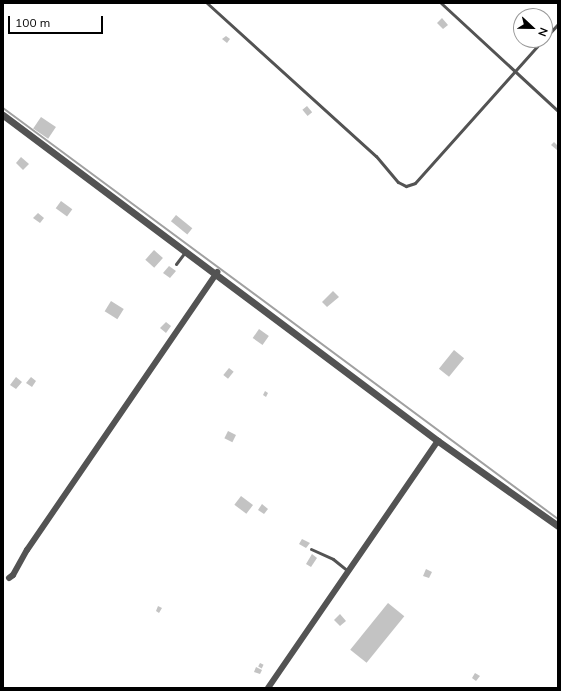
<!DOCTYPE html>
<style>
body{margin:0}
#map{position:relative;width:561px;height:691px;overflow:hidden;background:#fff;font-family:Mulish,sans-serif}
div>[style]{position:absolute}
[style*='--x']{left:calc(var(--x)*1px);top:calc(var(--y)*1px);width:calc(var(--w)*1px);rotate:calc(var(--a)*1deg)}
.stream>*{height:2px;margin:-1px;padding:0 1px;transform-origin:1px;border-radius:1px;background:#a1a1a1}
.building>*{inset:0;background:#c3c3c3;transform-origin:0 0}
.service>*{height:3px;margin:-1.5px;padding:0 1.5px;transform-origin:1.5px;border-radius:1.5px;background:#535353}
.minor>*{height:6px;margin:-3px;padding:0 3px;transform-origin:3px;border-radius:3px;background:#535353}
.tertiary>*{height:7px;margin:-3.5px;padding:0 3.5px;transform-origin:3.5px;border-radius:3.5px;background:#535353}
span{translate:-50% -50%;white-space:nowrap;text-align:center;line-height:1.15;-webkit-text-stroke:3.5px #fff;paint-order:stroke}
.frame{position:absolute;inset:0;border:4px solid #000;pointer-events:none}
.north{position:absolute;left:513px;top:8px;width:40px;height:40px;box-sizing:border-box;background:#fff;border:1px solid #999;border-radius:50%;rotate:112deg;font-size:11px;font-weight:700;line-height:16px;text-align:center;color:#000}
.north::after{content:'';display:block;margin:auto;width:14px;height:18px;background:#000;clip-path:polygon(50% 0,100% 100%,50% 72%,0 100%)}
.scale{position:absolute;left:8px;top:16px;width:95px;height:18px;box-sizing:border-box;border:2px solid #000;border-top:0;padding-left:5px;font-size:12px;line-height:14px;white-space:nowrap;color:#000;-webkit-text-stroke:3px #fff;paint-order:stroke}
</style>
<div id="map">
<div class="stream">
<div style="--x:3;--y:108;--w:691;--a:36.52"></div>
</div>
<div class="building">
<div style="clip-path:polygon(442px 18px,448px 25px,443px 29px,437px 23px)"></div>
<div style="clip-path:polygon(226px 36px,230px 39px,227px 43px,222px 39px)"></div>
<div style="left:307px;top:106px;width:8px;height:6px;rotate:50deg"></div>
<div style="left:41px;top:117px;width:18px;height:14px;rotate:34deg"></div>
<div style="clip-path:polygon(554px 142px,558px 146px,557px 150px,551px 145px)"></div>
<div style="clip-path:polygon(21px 157px,29px 164px,23px 170px,16px 163px)"></div>
<div style="left:61px;top:201px;width:14px;height:9px;rotate:36deg"></div>
<div style="clip-path:polygon(38px 213px,44px 218px,40px 223px,33px 218px)"></div>
<div style="left:176px;top:215px;width:21px;height:8px;rotate:39deg"></div>
<div style="left:154px;top:250px;width:12px;height:13px;rotate:42deg"></div>
<div style="clip-path:polygon(169px 266px,176px 271px,170px 278px,163px 273px)"></div>
<div style="clip-path:polygon(333px 291px,339px 297px,327px 307px,322px 302px)"></div>
<div style="left:111px;top:301px;width:15px;height:12px;rotate:32deg"></div>
<div style="clip-path:polygon(166px 322px,171px 326px,166px 333px,160px 328px)"></div>
<div style="left:259px;top:329px;width:12px;height:11px;rotate:35deg"></div>
<div style="left:454px;top:350px;width:13px;height:24px;rotate:39deg"></div>
<div style="left:229px;top:368px;width:6px;height:9px;rotate:39deg"></div>
<div style="clip-path:polygon(16px 377px,22px 382px,16px 389px,10px 385px)"></div>
<div style="clip-path:polygon(31px 377px,36px 381px,32px 387px,26px 383px)"></div>
<div style="clip-path:polygon(265px 391px,268px 393px,266px 397px,263px 395px)"></div>
<div style="left:228px;top:431px;width:9px;height:8px;rotate:27deg"></div>
<div style="left:241px;top:496px;width:15px;height:11px;rotate:37deg"></div>
<div style="clip-path:polygon(262px 504px,268px 509px,264px 514px,258px 510px)"></div>
<div style="clip-path:polygon(302px 539px,310px 543px,306px 548px,299px 544px)"></div>
<div style="clip-path:polygon(312px 554px,317px 558px,311px 567px,306px 564px)"></div>
<div style="clip-path:polygon(426px 569px,432px 572px,429px 578px,423px 576px)"></div>
<div style="left:388px;top:603px;width:21px;height:60px;rotate:39deg"></div>
<div style="clip-path:polygon(158px 606px,162px 608px,159px 613px,156px 611px)"></div>
<div style="clip-path:polygon(340px 614px,346px 621px,340px 626px,334px 620px)"></div>
<div style="left:260px;top:663px;width:4px;height:4px;rotate:27deg"></div>
<div style="clip-path:polygon(256px 667px,262px 670px,260px 674px,254px 672px)"></div>
<div style="clip-path:polygon(475px 673px,480px 676px,476px 681px,472px 678px)"></div>
</div>
<div class="service">
<div style="--x:207;--y:3;--w:228;--a:42.2"></div>
<div style="--x:376;--y:156;--w:34;--a:50"></div>
<div style="--x:398;--y:182;--w:9;--a:27"></div>
<div style="--x:406;--y:186;--w:9;--a:-18"></div>
<div style="--x:415;--y:183;--w:192;--a:-48.2"></div>
<div style="--x:441;--y:3;--w:159;--a:42.7"></div>
<div style="--x:545;--y:38;--w:19;--a:-47"></div>
<div style="--x:176;--y:264;--w:15;--a:-53"></div>
<div style="--x:311;--y:549;--w:24;--a:24"></div>
<div style="--x:333;--y:559;--w:19;--a:39"></div>
</div>
<div class="minor">
<div style="--x:9;--y:578;--w:5;--a:-37"></div>
<div style="--x:13;--y:575;--w:29;--a:-61"></div>
<div style="--x:27;--y:550;--w:337;--a:-55.6"></div>
<div style="--x:268;--y:688;--w:300;--a:-55.5"></div>
</div>
<div class="tertiary">
<div style="--x:3;--y:115;--w:544;--a:36.85"></div>
<div style="--x:438;--y:441;--w:147;--a:35.3"></div>
</div>
<div class="frame"></div>
<div class="north">N</div>
<div class="scale">100 m</div>
</div>
